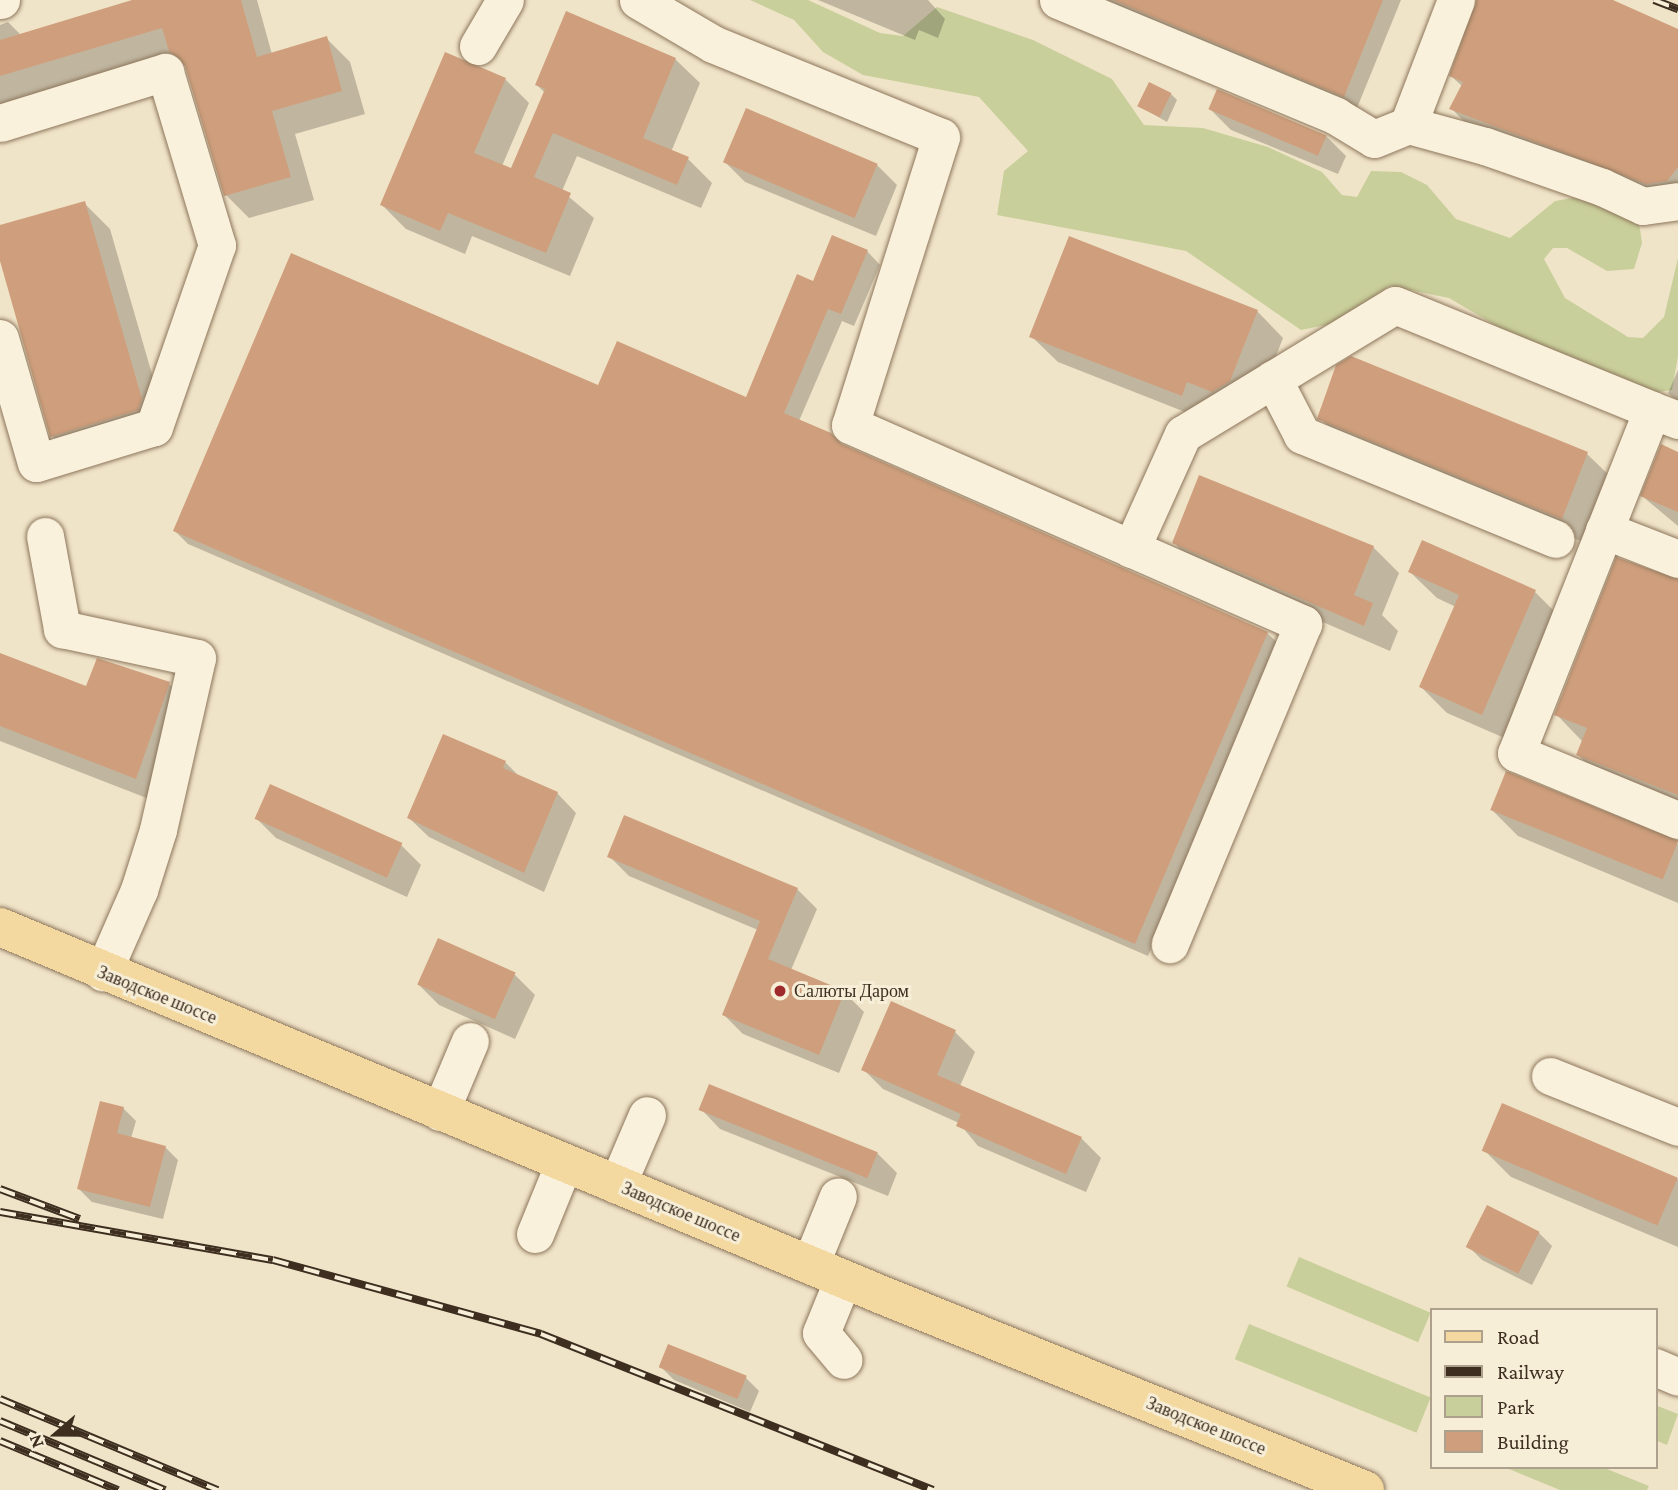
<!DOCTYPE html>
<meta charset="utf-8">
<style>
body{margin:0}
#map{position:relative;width:1678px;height:1490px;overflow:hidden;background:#f0e4c8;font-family:"Crimson Pro",serif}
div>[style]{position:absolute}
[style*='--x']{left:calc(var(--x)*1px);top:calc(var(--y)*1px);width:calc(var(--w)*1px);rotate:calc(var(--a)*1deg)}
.green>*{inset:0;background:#c9cf9b;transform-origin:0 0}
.shadow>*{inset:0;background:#0003}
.building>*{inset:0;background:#cf9f7d;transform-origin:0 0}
.roads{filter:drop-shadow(0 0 2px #8d765c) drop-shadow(0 0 2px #8d765c)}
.minor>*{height:37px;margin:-18.5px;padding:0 18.5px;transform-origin:18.5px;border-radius:18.5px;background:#faf1dc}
.major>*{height:38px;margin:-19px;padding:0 19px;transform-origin:19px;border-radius:19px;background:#f3d9a0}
.rail>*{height:8px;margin-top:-4px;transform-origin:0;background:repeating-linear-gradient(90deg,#f7eed8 0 16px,#3d2e20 0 32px);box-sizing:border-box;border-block:2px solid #3d2e20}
.dots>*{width:19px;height:19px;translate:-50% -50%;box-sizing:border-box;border:4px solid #f7eed8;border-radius:50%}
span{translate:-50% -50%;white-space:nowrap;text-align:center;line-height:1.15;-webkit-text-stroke:6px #f7eed8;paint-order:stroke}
.poi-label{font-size:18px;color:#3d2e20}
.left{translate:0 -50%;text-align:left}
.street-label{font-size:18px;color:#3d2e20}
.legend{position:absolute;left:1430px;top:1308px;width:228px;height:161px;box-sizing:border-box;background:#f7eed8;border:2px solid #ada18e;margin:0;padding:9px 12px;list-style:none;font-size:21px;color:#3d2e20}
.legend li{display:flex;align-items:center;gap:14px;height:35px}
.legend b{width:35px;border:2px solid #ada18e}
.north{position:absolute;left:21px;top:1399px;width:70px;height:70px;-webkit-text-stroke:5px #f7eed8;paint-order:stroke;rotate:250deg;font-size:19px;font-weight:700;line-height:28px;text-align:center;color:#3d2e20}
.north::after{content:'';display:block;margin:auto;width:24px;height:32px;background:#3d2e20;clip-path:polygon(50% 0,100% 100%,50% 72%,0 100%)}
</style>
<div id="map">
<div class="green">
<div style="clip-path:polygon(750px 0,808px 0,880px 33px,903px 36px,937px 7px,1033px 40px,1112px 79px,1144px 125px,1203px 128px,1268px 147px,1322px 172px,1342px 195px,1357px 197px,1371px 171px,1401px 172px,1427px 185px,1456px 219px,1510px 238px,1555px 201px,1600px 193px,1638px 215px,1642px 243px,1634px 269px,1607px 271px,1567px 248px,1553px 248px,1544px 259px,1565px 298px,1628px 337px,1643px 338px,1664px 317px,1678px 258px,1678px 356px,1672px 390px,1658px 392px,1568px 368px,1449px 298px,1390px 286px,1331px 324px,1301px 330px,1186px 251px,997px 215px,1004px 171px,1028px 151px,979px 97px,863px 75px,823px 52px,794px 20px)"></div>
<div style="left:1299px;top:1257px;width:143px;height:32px;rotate:23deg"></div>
<div style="left:1249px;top:1324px;width:196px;height:38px;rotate:22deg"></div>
<div style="clip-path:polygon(1655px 1405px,1678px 1414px,1667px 1445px,1655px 1440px)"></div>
<div style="clip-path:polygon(1504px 1467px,1602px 1467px,1649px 1486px,1647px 1490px,1560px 1490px)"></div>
</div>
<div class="shadow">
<div style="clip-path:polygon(139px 0,257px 0,281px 87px,326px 38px,350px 62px,365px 114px,295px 134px,314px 200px,249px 218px,226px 195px,188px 68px,174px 54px,0 106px,0 25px,8px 22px,21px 35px)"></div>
<div style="clip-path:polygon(818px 0,928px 0,945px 19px,938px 38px,919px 30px,915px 40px)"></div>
<div style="clip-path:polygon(1097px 0,1401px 0,1357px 108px)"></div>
<div style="clip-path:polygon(1478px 0,1608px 0,1678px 31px,1678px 209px,1477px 135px,1452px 109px,1463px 87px,1451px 76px)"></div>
<div style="clip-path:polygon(675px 59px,700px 83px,671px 152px,688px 159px,712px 183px,701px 208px,577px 156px,562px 191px,594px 218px,570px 276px,472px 236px,465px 254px,406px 229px,382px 205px,505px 79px,529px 103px,502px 166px,512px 170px,545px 93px,537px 85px)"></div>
<div style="clip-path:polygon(1171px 94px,1177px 100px,1167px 122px,1139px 106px)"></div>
<div style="clip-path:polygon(747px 110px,877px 165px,897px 185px,876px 236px,745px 182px,725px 162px)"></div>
<div style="clip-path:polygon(1211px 110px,1326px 136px,1346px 156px,1338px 174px,1231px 130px)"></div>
<div style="clip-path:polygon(84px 203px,110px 229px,167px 426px,78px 462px,52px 436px,0 254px,0 227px)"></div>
<div style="clip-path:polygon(867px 251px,880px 265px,854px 326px,842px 321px,799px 421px,842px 446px,1267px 633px,1281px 646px,1148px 956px,188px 544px,175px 531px,599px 387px,747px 399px)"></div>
<div style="clip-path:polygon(1257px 311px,1283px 338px,1256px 407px,1208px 421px,1058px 362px,1031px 336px)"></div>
<div style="clip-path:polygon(1351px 358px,1587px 454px,1614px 480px,1588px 544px,1344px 442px,1318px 416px,1337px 367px)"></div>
<div style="clip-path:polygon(1678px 370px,1678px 402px,1668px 393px)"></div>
<div style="clip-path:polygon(1678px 453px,1678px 526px,1642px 496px)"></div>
<div style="clip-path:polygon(1174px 543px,1373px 547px,1399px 573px,1382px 615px,1398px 631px,1390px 651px,1200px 569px)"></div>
<div style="clip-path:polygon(1410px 572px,1535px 592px,1561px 618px,1509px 740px,1447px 713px,1421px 687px,1456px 607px,1437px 598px)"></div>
<div style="clip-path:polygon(1678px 583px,1678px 810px,1605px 781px,1578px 755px,1582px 741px,1556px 714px)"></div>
<div style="clip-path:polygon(0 655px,87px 689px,169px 684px,195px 710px,162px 804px,0 741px)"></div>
<div style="clip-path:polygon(505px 762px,520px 777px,557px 793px,576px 813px,544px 892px,429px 837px,409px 818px)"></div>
<div style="clip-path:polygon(1492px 810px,1678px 844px,1678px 903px,1518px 836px)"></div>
<div style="clip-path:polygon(256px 818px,401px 845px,421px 865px,407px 897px,276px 838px)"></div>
<div style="clip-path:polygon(609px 856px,797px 889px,817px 909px,791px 970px,844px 992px,864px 1012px,839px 1073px,743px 1034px,724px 1015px,758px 930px,629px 876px)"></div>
<div style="clip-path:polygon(515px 975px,535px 995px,515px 1039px,439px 1005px,419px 985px)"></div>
<div style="clip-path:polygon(955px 1032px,975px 1052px,960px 1086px,1081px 1138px,1101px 1158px,1086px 1192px,978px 1146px,959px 1123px,883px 1089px,863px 1069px)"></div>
<div style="clip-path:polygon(123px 1108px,136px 1121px,131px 1138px,165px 1147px,178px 1160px,163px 1219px,92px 1202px,79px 1189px)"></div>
<div style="clip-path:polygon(701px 1109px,877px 1153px,897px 1173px,888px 1196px,720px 1129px)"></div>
<div style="clip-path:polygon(1484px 1150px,1678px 1179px,1678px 1247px,1511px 1177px)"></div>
<div style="clip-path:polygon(1539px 1233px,1552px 1246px,1532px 1285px,1482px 1260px,1469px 1247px)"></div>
<div style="clip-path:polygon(661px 1367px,746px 1378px,759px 1391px,750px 1412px,674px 1380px)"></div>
</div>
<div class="building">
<div style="clip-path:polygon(132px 0,241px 0,257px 57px,327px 36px,342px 91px,272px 111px,291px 177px,224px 196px,185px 66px,169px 51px,162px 28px,0 76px,0 40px)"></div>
<div style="clip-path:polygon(1113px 0,1383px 0,1344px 97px)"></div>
<div style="clip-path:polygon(1476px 0,1613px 0,1678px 29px,1678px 167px,1667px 181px,1646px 184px,1449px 109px,1463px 82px,1449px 76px)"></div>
<div style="clip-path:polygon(566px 11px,676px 58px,643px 138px,689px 157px,677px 185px,553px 133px,534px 177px,571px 193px,546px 253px,448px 213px,440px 231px,380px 205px,445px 52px,506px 78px,474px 153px,511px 168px,545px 89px,535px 85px)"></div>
<div style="left:1149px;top:82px;width:25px;height:27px;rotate:26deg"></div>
<div style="left:1217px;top:89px;width:119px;height:22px;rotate:23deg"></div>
<div style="left:746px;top:108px;width:143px;height:59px;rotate:23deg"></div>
<div style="clip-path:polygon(85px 201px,142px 399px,138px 410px,50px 437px,0 261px,0 225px)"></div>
<div style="clip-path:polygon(832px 235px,868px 250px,841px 314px,828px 309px,784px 413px,831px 433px,842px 444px,1268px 632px,1135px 944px,173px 531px,291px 253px,598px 385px,617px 341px,746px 397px,797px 274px,813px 281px)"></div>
<div style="clip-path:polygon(1069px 236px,1258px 310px,1230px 381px,1212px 392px,1187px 382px,1182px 396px,1029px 337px)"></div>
<div style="clip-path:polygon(1351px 356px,1588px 452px,1562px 519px,1317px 419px,1336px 365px)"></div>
<div style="clip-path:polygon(1661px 444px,1678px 452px,1678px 512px,1640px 496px)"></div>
<div style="clip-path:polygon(1199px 475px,1374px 546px,1354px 595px,1373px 603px,1364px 626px,1172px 543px)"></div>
<div style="clip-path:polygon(1422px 540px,1536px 590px,1482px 715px,1419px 687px,1459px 595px,1408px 572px)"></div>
<div style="clip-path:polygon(1616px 557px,1678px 579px,1678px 795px,1576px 755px,1587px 728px,1554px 715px)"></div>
<div style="clip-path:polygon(0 653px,86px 686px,97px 658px,170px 682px,136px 779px,0 726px)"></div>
<div style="clip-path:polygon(443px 734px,506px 761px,503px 768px,558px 792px,524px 873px,407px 818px)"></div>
<div style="left:1506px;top:771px;width:186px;height:42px;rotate:22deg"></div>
<div style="left:270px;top:784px;width:145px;height:38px;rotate:24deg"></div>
<div style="clip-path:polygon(624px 815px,798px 888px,768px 959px,845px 991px,819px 1055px,722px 1015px,760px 921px,607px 857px)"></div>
<div style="left:438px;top:938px;width:85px;height:51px;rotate:24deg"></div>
<div style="clip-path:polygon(891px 1001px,956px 1030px,937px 1075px,1082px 1137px,1066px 1174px,956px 1126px,961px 1114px,861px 1070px)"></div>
<div style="left:709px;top:1084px;width:182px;height:28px;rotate:22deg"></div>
<div style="clip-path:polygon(100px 1101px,124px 1107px,117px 1133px,166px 1146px,150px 1207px,77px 1189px)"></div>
<div style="left:1502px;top:1103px;width:191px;height:52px;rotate:23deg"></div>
<div style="left:1487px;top:1205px;width:59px;height:47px;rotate:27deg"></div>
<div style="left:668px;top:1344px;width:85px;height:25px;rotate:22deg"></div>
</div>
<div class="roads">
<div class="minor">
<div style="--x:0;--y:0;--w:1;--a:0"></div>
<div style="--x:638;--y:0;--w:87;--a:30.4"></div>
<div style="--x:713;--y:44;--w:246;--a:22.2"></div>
<div style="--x:941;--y:137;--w:302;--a:107.5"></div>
<div style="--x:850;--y:425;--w:495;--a:23.7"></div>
<div style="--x:1303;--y:624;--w:347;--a:112.6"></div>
<div style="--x:1058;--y:0;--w:301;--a:22.6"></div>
<div style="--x:1336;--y:116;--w:44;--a:31.2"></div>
<div style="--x:1374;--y:139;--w:37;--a:-22"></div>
<div style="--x:1408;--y:125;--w:80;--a:15.3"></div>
<div style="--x:1485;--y:146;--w:124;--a:19.3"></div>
<div style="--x:1602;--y:187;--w:45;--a:24.9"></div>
<div style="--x:1643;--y:206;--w:35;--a:-8"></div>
<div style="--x:478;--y:46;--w:53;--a:-59.6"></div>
<div style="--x:0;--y:123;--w:173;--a:-17.2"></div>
<div style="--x:165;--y:72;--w:181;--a:73.3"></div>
<div style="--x:217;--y:245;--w:193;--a:109.1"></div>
<div style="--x:154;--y:427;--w:123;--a:163"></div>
<div style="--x:36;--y:463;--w:130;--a:-106.1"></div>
<div style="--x:1408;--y:125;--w:134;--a:-69"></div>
<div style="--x:1273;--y:379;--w:63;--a:62.6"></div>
<div style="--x:1302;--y:435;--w:274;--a:22.3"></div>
<div style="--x:1678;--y:420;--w:28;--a:-159"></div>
<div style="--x:1652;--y:410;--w:369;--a:111.6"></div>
<div style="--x:1516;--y:753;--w:175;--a:22.5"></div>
<div style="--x:1604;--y:530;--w:79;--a:21.4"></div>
<div style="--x:45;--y:536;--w:95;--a:79.6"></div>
<div style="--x:62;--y:629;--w:138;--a:12.1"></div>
<div style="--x:197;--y:658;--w:176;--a:102.8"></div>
<div style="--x:158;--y:830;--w:63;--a:107.6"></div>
<div style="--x:139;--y:890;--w:90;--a:113.7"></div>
<div style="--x:1131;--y:549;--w:126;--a:-65.7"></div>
<div style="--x:1183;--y:434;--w:248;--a:-31.3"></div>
<div style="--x:1395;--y:305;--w:278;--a:22.2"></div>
<div style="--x:1550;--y:1076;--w:138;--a:21.7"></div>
<div style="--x:440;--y:1112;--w:77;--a:-67.1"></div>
<div style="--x:617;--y:1185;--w:76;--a:-66.8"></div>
<div style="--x:535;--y:1234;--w:77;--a:-67.8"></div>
<div style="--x:810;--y:1265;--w:74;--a:-67.9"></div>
<div style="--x:843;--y:1279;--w:58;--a:112.2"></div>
<div style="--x:821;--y:1333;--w:35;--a:50"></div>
<div style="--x:1655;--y:1367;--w:25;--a:23"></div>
</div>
<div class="major">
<div style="--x:0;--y:927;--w:956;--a:22.65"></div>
<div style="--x:882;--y:1295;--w:521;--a:21.99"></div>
</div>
</div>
<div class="rail">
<div style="--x:1654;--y:0;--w:26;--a:21"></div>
<div style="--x:0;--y:1189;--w:85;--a:20.6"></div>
<div style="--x:0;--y:1212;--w:277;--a:10"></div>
<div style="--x:273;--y:1260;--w:278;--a:15.4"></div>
<div style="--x:541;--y:1334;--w:422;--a:21.7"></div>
<div style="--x:0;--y:1399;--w:236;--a:22.7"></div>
<div style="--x:0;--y:1421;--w:179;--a:22.7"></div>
<div style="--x:0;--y:1441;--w:128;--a:22.6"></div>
</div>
<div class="dots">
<div style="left:780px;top:991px;background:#9e2a2b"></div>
</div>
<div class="poi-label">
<span class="left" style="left:794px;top:991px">Салюты Даром</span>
</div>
<div class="street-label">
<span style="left:157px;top:995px;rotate:22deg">Заводское шоссе</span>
<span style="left:681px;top:1212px;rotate:23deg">Заводское шоссе</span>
<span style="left:1206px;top:1426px;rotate:22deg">Заводское шоссе</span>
</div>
<ul class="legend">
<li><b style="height:9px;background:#f3d9a0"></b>Road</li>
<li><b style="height:9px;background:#3d2e20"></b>Railway</li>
<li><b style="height:19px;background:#c9cf9b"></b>Park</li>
<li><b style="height:19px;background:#cf9f7d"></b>Building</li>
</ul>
<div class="north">N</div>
</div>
